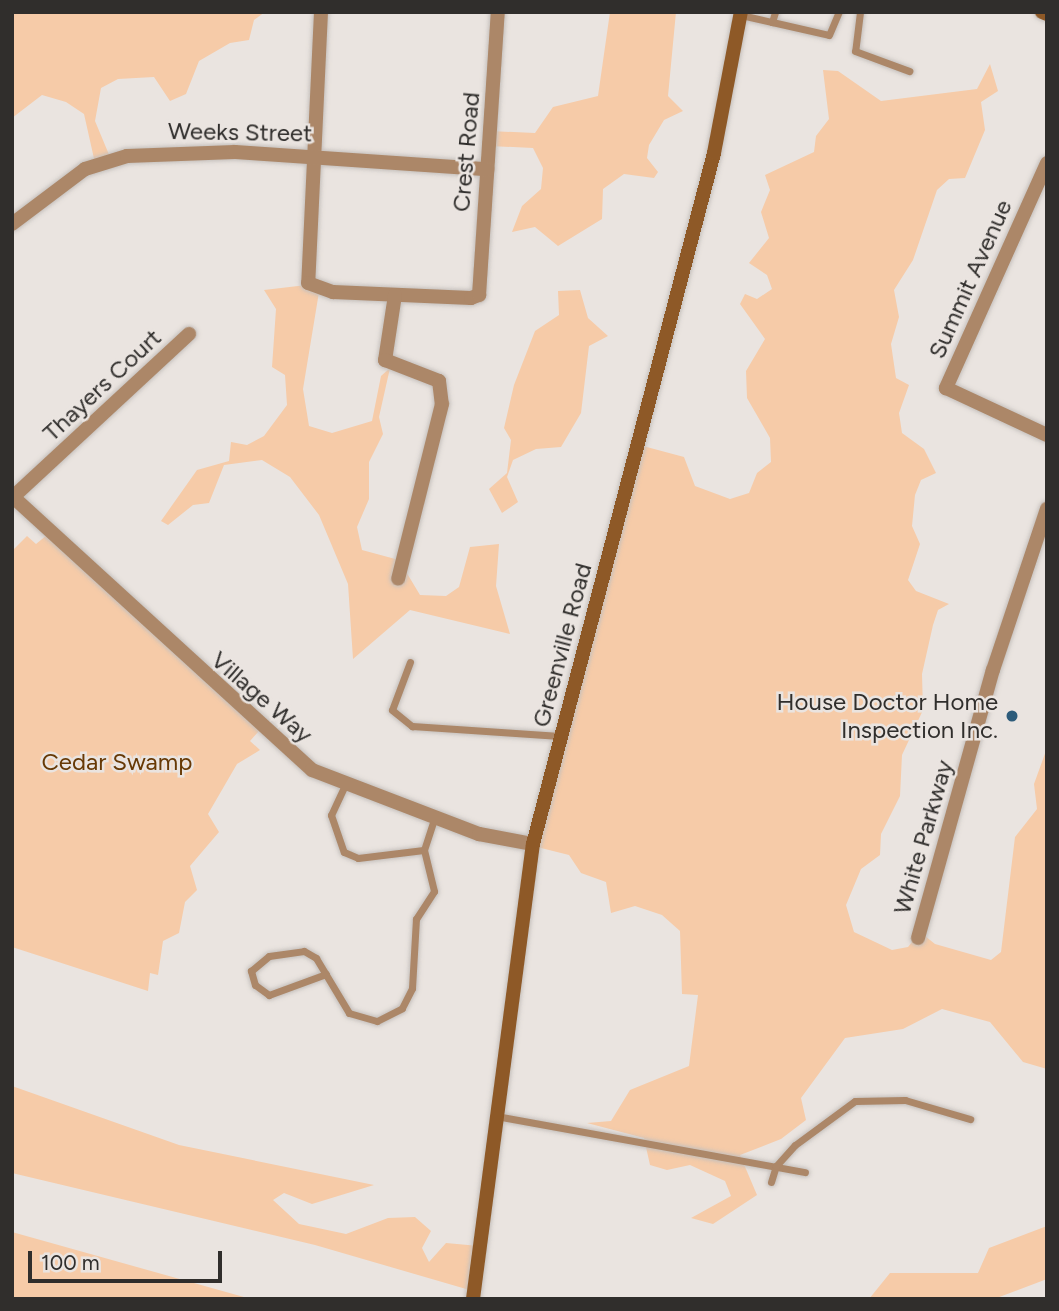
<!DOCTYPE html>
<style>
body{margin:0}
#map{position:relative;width:1059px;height:1311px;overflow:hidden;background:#eae4e0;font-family:Figtree,sans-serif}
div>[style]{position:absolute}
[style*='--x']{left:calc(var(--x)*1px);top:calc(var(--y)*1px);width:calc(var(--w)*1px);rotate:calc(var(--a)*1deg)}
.green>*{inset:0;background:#f6cba8}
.roads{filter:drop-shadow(0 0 2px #c5c0bc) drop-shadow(0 0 2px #c5c0bc)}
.lane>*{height:7px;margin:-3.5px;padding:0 3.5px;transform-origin:3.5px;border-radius:3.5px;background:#ac8768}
.street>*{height:14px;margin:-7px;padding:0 7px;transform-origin:7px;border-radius:7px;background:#ac8768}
.secondary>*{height:14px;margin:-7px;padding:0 7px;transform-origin:7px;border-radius:7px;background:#8e5927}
.dots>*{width:19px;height:19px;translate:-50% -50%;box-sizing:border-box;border:4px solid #eae4e0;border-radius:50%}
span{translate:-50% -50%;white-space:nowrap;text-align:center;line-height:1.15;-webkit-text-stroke:5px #eae4e0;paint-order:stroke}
.street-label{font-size:24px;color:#302e2c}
.poi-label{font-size:24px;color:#302e2c}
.right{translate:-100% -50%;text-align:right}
.park-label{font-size:24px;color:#673905}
.frame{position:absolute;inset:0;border:14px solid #302e2c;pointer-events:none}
.scale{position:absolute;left:28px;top:1251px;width:194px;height:32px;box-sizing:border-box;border:4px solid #302e2c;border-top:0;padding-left:9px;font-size:21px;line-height:24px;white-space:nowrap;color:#302e2c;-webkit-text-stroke:5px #eae4e0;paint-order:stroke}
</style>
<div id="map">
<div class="green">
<div style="clip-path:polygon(12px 12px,265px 12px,254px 20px,249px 40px,230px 43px,199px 61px,186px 94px,170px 101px,154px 77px,118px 79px,101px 88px,95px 121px,110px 157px,95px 163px,84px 114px,66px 102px,42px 95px,12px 118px)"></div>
<div style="clip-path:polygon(610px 12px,676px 12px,668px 96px,683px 111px,664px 120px,649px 145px,647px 158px,658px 172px,654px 178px,624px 174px,603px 189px,602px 219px,558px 246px,535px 227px,512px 232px,522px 206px,541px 189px,543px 168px,533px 148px,489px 146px,490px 131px,535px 133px,553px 107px,598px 96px)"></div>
<div style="clip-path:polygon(990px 64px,998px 91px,981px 102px,985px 130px,965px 178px,949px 179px,937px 190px,913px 260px,894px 290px,899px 317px,891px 344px,896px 378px,909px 385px,899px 413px,902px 433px,924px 449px,936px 473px,921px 480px,915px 495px,912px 526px,920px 544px,908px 580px,916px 591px,949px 604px,938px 610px,933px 625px,922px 674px,923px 710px,902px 755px,900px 796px,881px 834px,880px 855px,861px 869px,846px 905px,854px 932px,892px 950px,908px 947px,920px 932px,935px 944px,991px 960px,1001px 952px,1015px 837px,1037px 809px,1034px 784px,1047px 748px,1047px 1069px,1023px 1062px,990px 1022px,942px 1009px,903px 1029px,845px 1038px,801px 1098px,806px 1120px,781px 1139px,740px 1155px,757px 1195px,713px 1224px,691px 1218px,731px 1196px,725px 1181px,690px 1165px,667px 1170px,650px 1165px,644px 1138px,587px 1123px,611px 1121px,630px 1090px,689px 1066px,698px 995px,682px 994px,680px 931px,662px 915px,635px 906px,611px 913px,606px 882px,581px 873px,569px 855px,537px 847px,643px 446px,684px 457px,695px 486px,730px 499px,749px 493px,757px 473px,771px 462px,770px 438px,747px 398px,746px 371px,765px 339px,740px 304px,745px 294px,757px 299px,772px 289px,767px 275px,749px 263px,769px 238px,761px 212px,770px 190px,765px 175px,814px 152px,816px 136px,829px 119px,823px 70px,838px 71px,881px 101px,977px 89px)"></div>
<div style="clip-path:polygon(315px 284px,320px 286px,303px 389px,309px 426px,332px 433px,372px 421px,381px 376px,390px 368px,379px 417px,383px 434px,369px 462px,369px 499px,357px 527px,362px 550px,399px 560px,420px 595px,446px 596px,459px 587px,470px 547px,499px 544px,496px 586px,510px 634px,410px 610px,353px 659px,348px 584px,319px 515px,290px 477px,262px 460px,224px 465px,209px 503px,193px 505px,168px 525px,161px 521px,197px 470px,229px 461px,231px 442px,247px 445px,264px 436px,287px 405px,285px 375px,272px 367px,276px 309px,264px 290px)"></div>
<div style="clip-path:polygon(580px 290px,588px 318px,608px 336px,589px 346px,581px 413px,561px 447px,536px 449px,513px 460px,507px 477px,518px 502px,502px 513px,489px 489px,507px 473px,511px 440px,504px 428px,514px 385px,535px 331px,559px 315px,558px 291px)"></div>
<div style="clip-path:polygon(47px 535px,259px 731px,250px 741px,260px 750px,237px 764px,208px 814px,219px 832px,190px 866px,197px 890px,185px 902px,179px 933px,163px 941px,158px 975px,150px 973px,148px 991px,12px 947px,12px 551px,27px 536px,36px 544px)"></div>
<div style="clip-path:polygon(12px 1086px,179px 1145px,374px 1185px,312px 1204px,284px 1193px,273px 1200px,299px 1224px,346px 1234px,388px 1218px,415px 1217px,431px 1231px,422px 1248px,429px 1262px,446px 1243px,479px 1246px,473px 1291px,315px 1245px,12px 1173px)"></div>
<div style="clip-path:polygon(1047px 1226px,1047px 1279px,994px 1299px,869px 1299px,890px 1273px,978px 1273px,989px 1248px)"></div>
<div style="clip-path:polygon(12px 1232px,251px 1299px,12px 1299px)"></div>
</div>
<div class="roads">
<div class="lane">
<div style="--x:860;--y:12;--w:39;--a:97"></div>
<div style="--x:855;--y:51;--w:58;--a:20.3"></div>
<div style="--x:741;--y:15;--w:32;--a:13"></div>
<div style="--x:772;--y:22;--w:10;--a:-73"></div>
<div style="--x:772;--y:22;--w:58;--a:12.8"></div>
<div style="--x:829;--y:35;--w:25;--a:-67"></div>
<div style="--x:410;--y:662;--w:51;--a:110.6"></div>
<div style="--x:392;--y:710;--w:26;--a:39"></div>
<div style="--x:412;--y:726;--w:148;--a:3.9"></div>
<div style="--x:345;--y:785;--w:33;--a:115"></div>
<div style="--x:331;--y:815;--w:39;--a:71"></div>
<div style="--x:344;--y:852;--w:15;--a:23"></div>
<div style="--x:358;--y:858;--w:66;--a:-6.9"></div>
<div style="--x:326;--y:974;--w:61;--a:159.8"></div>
<div style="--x:269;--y:995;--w:17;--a:-144"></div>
<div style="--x:255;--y:985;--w:15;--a:-106"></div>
<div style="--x:251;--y:971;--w:23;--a:-40"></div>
<div style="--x:269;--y:956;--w:35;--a:-8"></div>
<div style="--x:304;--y:951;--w:14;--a:30"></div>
<div style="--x:316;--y:958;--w:64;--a:59"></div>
<div style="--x:349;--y:1013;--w:29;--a:16"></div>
<div style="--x:377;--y:1021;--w:28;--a:-27"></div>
<div style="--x:402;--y:1008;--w:22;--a:-63"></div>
<div style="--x:412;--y:988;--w:69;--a:-86.7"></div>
<div style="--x:416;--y:919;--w:33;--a:-57"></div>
<div style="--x:434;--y:891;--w:42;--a:-103.7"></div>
<div style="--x:424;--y:850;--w:33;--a:-72"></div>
<div style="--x:496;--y:1116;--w:314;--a:10.3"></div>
<div style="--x:771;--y:1182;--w:17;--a:-73"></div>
<div style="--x:776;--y:1166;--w:28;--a:-48"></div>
<div style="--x:795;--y:1145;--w:74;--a:-36.3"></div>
<div style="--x:855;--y:1101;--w:50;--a:-1.1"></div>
<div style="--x:905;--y:1100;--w:68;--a:16.3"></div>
</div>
<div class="street">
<div style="--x:321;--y:12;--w:271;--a:92.7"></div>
<div style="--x:308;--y:283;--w:27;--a:20"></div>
<div style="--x:333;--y:292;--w:138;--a:2.5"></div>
<div style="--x:471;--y:298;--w:9;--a:-21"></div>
<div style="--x:479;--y:295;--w:284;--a:-86.2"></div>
<div style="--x:1047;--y:163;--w:247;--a:114.2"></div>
<div style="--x:946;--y:388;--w:111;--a:25"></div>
<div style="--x:12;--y:224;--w:91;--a:-37"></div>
<div style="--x:85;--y:169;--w:44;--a:-17.2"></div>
<div style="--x:127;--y:156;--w:108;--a:-2.1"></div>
<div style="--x:235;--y:152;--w:253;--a:3.9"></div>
<div style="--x:395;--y:295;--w:66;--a:98.7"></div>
<div style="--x:385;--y:360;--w:58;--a:21.3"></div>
<div style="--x:439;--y:381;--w:23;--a:83"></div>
<div style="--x:442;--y:404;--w:180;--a:104.1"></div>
<div style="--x:12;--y:496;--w:406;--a:42.4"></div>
<div style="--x:312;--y:770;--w:179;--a:21"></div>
<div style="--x:479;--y:834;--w:55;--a:10.5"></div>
<div style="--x:13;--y:497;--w:240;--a:-42.8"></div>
<div style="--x:918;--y:938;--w:278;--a:-74.4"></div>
<div style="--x:993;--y:670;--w:170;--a:-71.5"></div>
</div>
<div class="secondary">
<div style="--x:1042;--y:12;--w:5;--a:22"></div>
<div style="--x:473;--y:1299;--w:459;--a:-82.5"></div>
<div style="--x:533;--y:844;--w:714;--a:-75.32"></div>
<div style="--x:714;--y:153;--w:144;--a:-79.2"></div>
</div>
</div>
<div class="dots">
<div style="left:1012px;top:716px;background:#2d5b7a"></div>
</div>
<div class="street-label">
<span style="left:240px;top:132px;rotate:1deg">Weeks Street</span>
<span style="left:466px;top:152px;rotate:-85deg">Crest Road</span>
<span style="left:970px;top:279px;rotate:-66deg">Summit Avenue</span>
<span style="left:102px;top:385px;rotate:-43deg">Thayers Court</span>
<span style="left:562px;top:645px;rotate:-75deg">Greenville Road</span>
<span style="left:262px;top:697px;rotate:41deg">Village Way</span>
<span style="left:923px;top:837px;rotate:-74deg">White Parkway</span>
</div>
<div class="poi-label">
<span class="right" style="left:998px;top:716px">House Doctor Home<br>Inspection Inc.</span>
</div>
<div class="park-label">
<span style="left:117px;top:762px">Cedar Swamp</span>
</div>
<div class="frame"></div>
<div class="scale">100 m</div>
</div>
